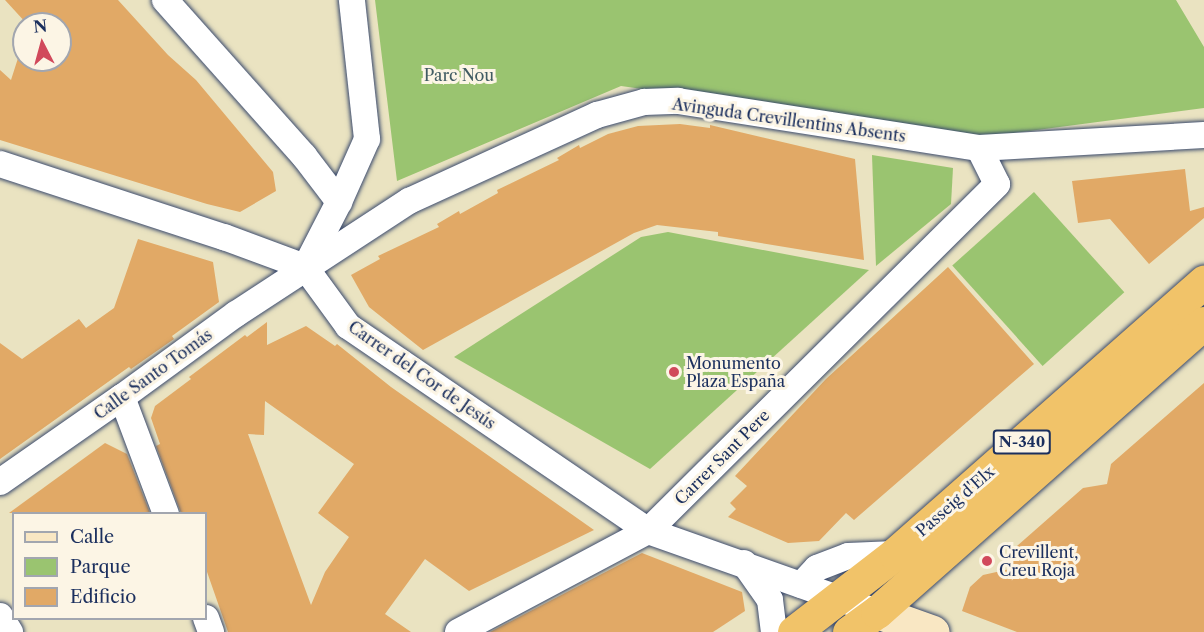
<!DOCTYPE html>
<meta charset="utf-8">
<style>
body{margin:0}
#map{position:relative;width:1204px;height:632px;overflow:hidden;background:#eae3c1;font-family:"Libre Caslon Text",serif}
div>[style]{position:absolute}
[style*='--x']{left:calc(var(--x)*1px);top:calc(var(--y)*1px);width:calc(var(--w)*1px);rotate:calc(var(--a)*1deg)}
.green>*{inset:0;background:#9ac470;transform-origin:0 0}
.building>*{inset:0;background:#e1a966}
.roads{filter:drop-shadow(0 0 2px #3a4a6d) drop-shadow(0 0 2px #3a4a6d)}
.street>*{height:26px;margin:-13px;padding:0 13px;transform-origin:13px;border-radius:13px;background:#fff}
.secondary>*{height:33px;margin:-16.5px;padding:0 16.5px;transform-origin:16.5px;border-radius:16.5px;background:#f9e7c3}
.highway>*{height:33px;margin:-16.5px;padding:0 16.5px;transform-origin:16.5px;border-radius:16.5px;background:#f1c369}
.dots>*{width:16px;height:16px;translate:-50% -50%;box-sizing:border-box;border:3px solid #fcf5e5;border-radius:50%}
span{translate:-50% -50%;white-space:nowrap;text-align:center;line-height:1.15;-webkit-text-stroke:6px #fcf5e5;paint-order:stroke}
.shield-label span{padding:2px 4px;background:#fcf5e5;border:2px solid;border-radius:4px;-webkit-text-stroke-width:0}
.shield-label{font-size:15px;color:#1b2f5e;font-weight:700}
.park-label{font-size:16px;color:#415c63}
.street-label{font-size:16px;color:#1b2f5e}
.poi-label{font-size:16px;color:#1b2f5e}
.left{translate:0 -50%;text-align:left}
.legend{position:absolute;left:12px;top:512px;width:195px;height:108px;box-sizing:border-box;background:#fcf5e5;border:2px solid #a2a6af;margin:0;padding:8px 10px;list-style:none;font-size:18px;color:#1b2f5e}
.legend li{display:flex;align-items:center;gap:12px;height:30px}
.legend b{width:30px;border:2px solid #a2a6af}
.north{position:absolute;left:12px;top:12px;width:60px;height:60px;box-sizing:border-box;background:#fcf5e5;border:2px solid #a2a6af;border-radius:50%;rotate:354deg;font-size:16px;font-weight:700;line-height:24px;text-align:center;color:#1b2f5e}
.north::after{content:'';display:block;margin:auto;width:21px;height:27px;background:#d1495b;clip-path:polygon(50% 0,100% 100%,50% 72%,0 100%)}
</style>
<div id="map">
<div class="green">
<div style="clip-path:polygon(375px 0,1176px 0,1204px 47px,1204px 108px,984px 137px,621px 86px,397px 181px)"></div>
<div style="clip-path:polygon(872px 155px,953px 168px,951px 204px,876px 266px)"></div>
<div style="left:1034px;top:192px;width:135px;height:110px;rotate:48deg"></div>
<div style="clip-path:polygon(668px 232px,869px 270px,650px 469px,454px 357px,641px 237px)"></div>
</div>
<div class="building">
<div style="clip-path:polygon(5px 0,118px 0,168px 55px,196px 80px,273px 172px,276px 191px,240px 212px,207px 204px,0 140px,0 70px,11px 80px,19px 55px,24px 50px,24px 60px,60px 60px,60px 24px,27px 24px)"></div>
<div style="clip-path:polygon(680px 124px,710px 128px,710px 125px,855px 159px,864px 260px,718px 236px,718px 232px,657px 225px,634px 233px,423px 350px,369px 307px,351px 275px,380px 259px,378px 256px,439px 227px,437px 224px,459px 211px,460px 214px,498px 193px,497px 190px,559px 160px,557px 158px,579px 145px,580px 148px,608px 134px,638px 126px)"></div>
<div style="clip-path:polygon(1185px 169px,1190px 211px,1204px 207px,1204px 218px,1149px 264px,1110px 219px,1078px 223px,1072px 181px)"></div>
<div style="clip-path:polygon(138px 239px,213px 262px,219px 302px,172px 336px,174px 339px,131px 369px,129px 367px,0 459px,0 343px,22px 359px,79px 319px,86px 328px,114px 308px)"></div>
<div style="clip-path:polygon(948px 267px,1034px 364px,854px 520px,846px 513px,819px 541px,788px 543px,728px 517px,736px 509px,730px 503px,747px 486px,735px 476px,826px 379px)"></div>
<div style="clip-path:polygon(evenodd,267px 322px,267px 345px,306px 326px,335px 346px,337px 344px,391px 387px,594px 530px,469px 591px,425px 559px,385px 614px,411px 632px,228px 632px,206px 569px,206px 513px,181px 513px,156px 446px,160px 444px,151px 418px,155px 406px,191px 379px,189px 377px,245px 335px,247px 337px,267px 322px,265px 401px,354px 464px,318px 513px,349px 537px,325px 572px,311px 605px,248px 434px,264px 435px,265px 401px)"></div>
<div style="clip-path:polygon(1204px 383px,1204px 632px,1017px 632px,962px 611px,970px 587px,983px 575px,1010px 569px,1011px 556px,1017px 546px,1083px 488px,1107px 484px,1111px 464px)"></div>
<div style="clip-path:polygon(105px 443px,127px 454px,150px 513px,9px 513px)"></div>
<div style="clip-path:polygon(642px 553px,742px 592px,745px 611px,713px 632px,490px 632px)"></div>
</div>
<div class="roads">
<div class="street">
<div style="--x:165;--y:0;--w:209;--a:48.3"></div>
<div style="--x:304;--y:156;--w:58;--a:52.7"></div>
<div style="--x:0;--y:164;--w:236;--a:18.1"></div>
<div style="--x:224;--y:237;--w:86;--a:20.3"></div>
<div style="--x:305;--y:267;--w:73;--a:53.9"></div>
<div style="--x:348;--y:326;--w:363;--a:34.3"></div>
<div style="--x:648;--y:531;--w:243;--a:19.5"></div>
<div style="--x:307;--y:264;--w:70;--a:-62.7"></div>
<div style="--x:339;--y:202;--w:69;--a:-66"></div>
<div style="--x:367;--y:139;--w:140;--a:-96.2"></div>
<div style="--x:122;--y:397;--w:125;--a:69.4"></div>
<div style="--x:0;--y:482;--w:149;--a:-34.9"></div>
<div style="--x:122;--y:397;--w:141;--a:-36.1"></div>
<div style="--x:236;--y:314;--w:207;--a:-33.2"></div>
<div style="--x:409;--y:201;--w:207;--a:-24.6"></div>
<div style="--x:597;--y:115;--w:49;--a:-15.5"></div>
<div style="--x:644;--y:102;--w:34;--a:-2"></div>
<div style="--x:678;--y:101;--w:305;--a:8.9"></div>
<div style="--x:979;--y:148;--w:225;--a:-3.3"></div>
<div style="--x:744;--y:563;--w:45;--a:54.9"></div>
<div style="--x:770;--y:600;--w:32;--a:83"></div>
<div style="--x:801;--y:585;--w:23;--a:-47"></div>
<div style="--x:817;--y:568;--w:33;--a:-21"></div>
<div style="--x:848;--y:556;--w:47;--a:-2.4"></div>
<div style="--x:0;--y:616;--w:19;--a:58"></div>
<div style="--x:206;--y:618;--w:15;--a:70"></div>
<div style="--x:458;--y:632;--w:215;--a:-28"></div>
<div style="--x:648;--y:531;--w:492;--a:-44.8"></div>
<div style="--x:997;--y:184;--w:40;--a:-116.6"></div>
</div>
<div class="secondary">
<div style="--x:877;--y:612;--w:59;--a:19.7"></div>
</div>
<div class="highway">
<div style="--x:794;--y:632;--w:128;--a:-37.7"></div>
<div style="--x:895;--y:554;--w:412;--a:-41.4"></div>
<div style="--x:849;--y:632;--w:34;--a:-36"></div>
<div style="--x:877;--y:612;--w:436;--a:-41.5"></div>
</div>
</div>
<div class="dots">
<div style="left:674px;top:372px;background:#d1495b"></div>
<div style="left:987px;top:561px;background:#d1495b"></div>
</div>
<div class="shield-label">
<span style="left:1022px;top:442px">N-340</span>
</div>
<div class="park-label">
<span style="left:459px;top:75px">Parc Nou</span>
</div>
<div class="street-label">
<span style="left:789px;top:120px;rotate:8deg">Avinguda Crevillentins Absents</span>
<span style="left:153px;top:374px;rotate:-36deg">Calle Santo Tomás</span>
<span style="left:422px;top:375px;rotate:35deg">Carrer del Cor de Jesús</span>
<span style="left:722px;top:457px;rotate:-45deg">Carrer Sant Pere</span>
<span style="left:955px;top:501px;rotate:-41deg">Passeig d'Elx</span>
</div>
<div class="poi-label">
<span class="left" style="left:686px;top:372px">Monumento<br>Plaza España</span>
<span class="left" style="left:999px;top:561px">Crevillent,<br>Creu Roja</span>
</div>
<ul class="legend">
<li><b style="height:8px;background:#f9e7c3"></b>Calle</li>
<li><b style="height:16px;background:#9ac470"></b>Parque</li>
<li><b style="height:16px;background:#e1a966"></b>Edificio</li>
</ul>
<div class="north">N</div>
</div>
